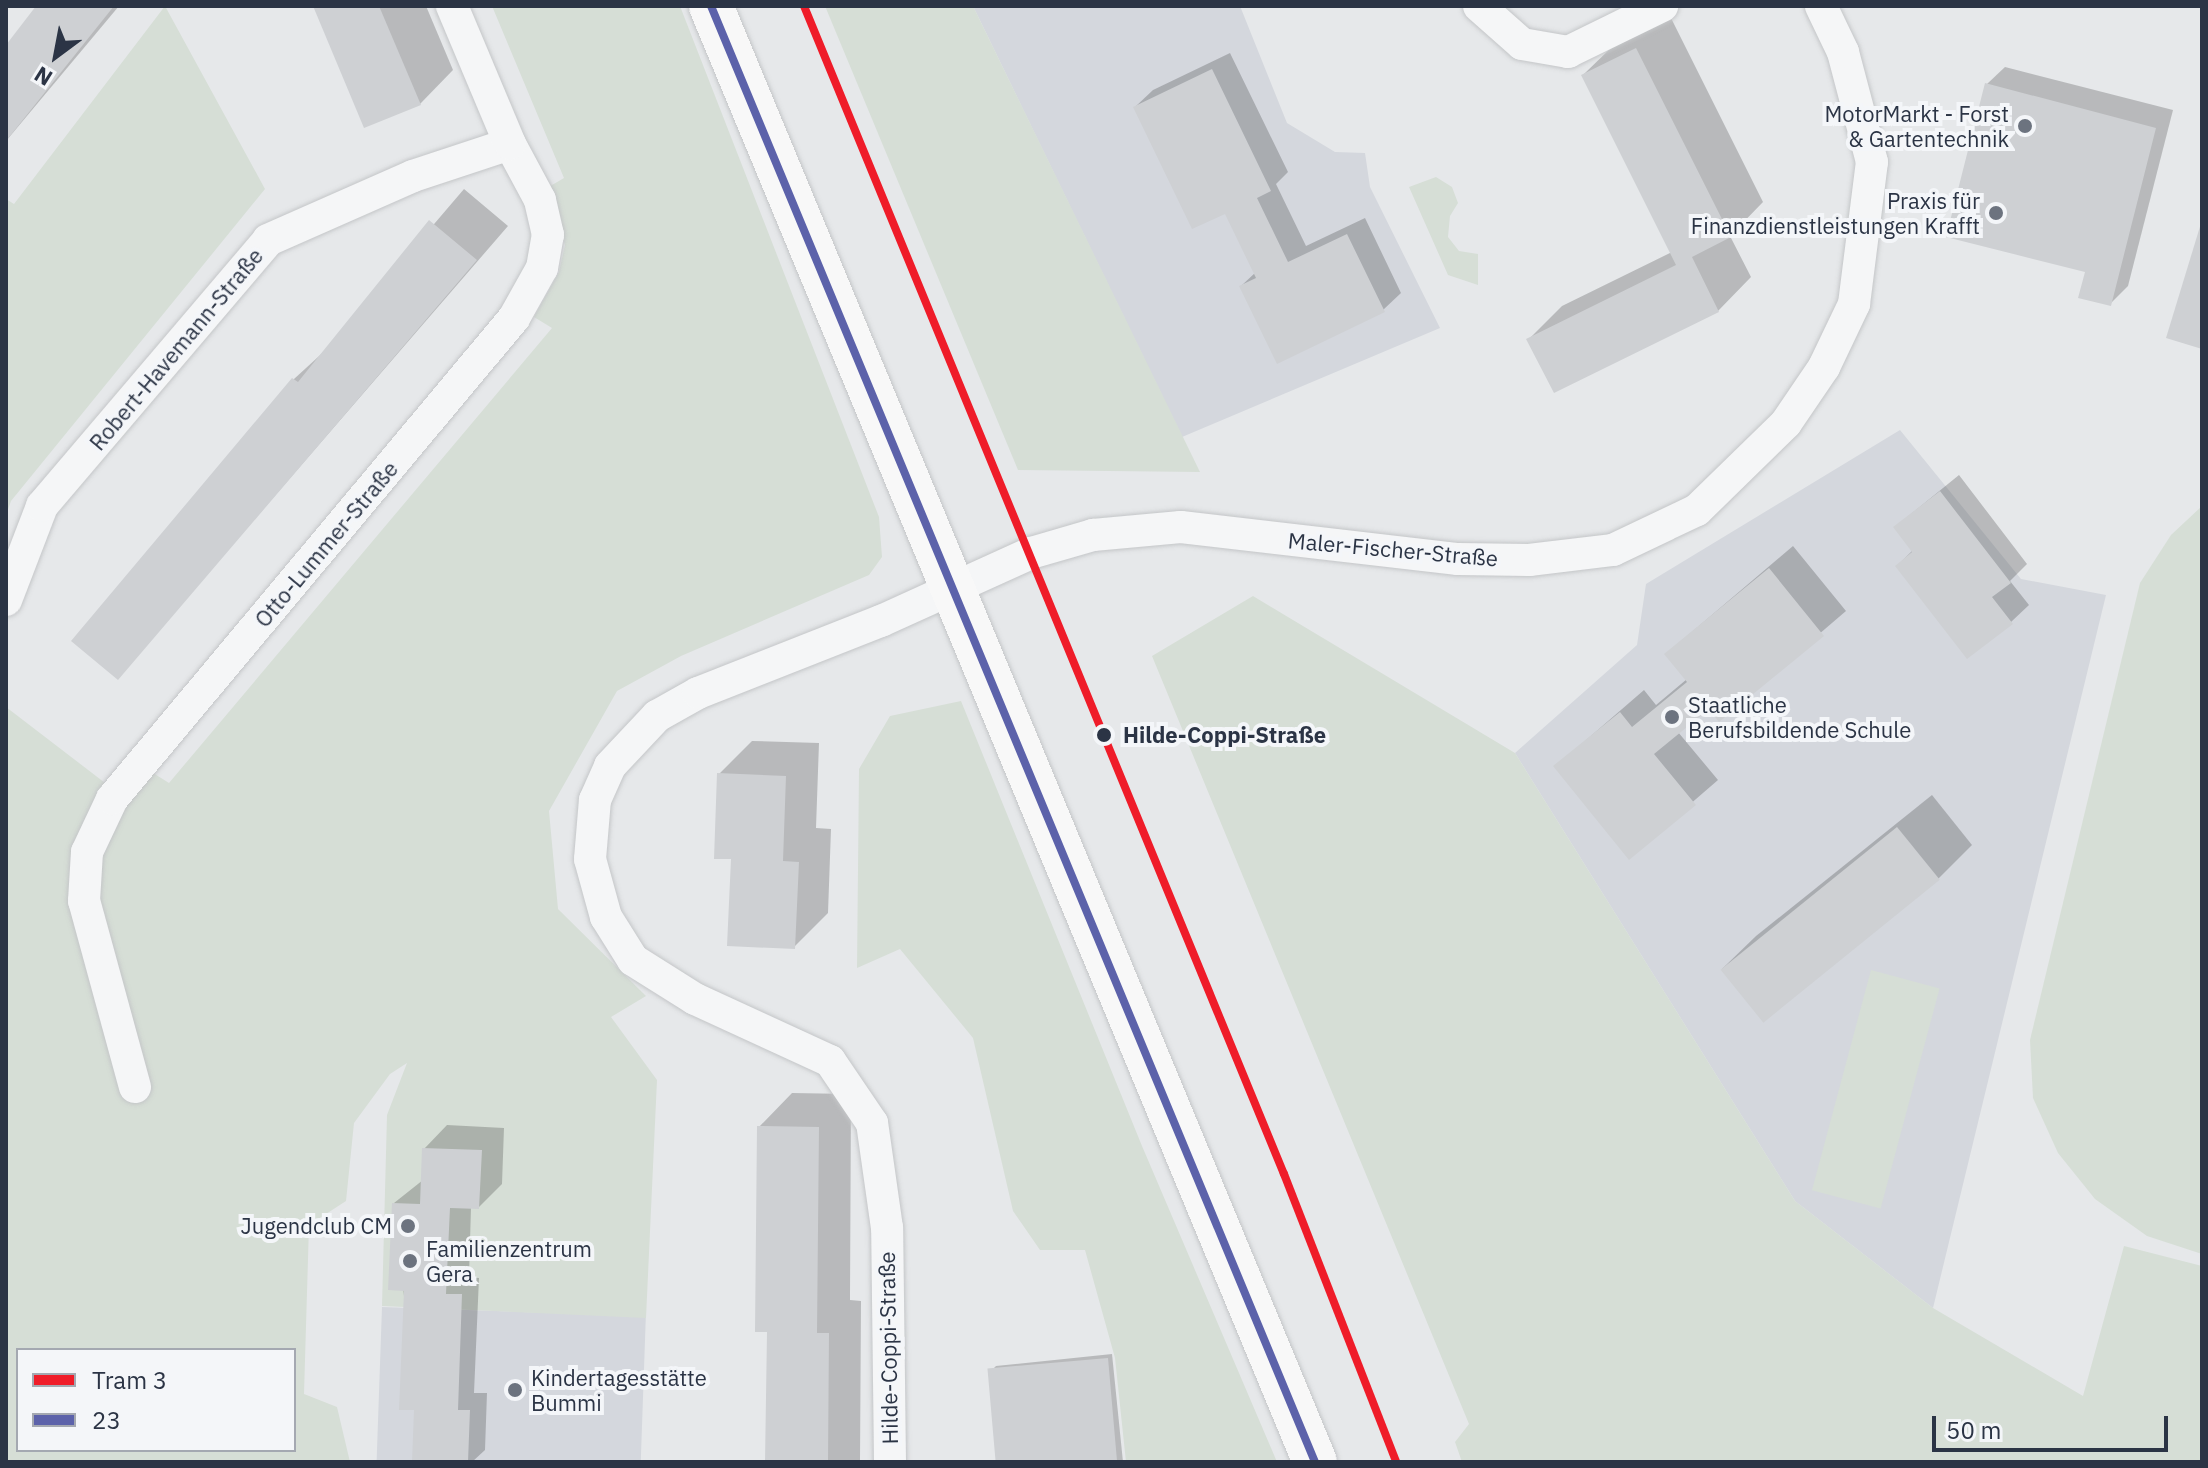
<!DOCTYPE html>
<meta charset="utf-8">
<style>
body{margin:0}
#map{position:relative;width:2208px;height:1468px;overflow:hidden;background:#e6e8ea;font-family:"IBM Plex Sans",sans-serif}
div>[style]{position:absolute}
[style*='--x']{left:calc(var(--x)*1px);top:calc(var(--y)*1px);width:calc(var(--w)*1px);rotate:calc(var(--a)*1deg)}
.built>*{inset:0;background:#d4d7dd;transform-origin:0 0}
.green>*{inset:0;background:#d6ded6;transform-origin:0 0}
.shadow>*{inset:0;background:#0003}
.building>*{inset:0;background:#ced0d3;transform-origin:0 0}
.roads{filter:drop-shadow(0 0 2px #c4c6c8) drop-shadow(0 0 2px #c4c6c8)}
.minor>*{height:32px;margin:-16px;padding:0 16px;transform-origin:16px;border-radius:16px;background:#f5f6f7}
.secondary>*{height:44px;margin:-22px;padding:0 22px;transform-origin:22px;border-radius:22px;background:#f8f8f8}
.bus-1>*{height:8px;margin:-4px;padding:0 4px;transform-origin:4px;border-radius:4px;background:#5c62aa}
.tram-1>*{height:8px;margin:-4px;padding:0 4px;transform-origin:4px;border-radius:4px;background:#ef1c29}
.dots>*{width:22px;height:22px;translate:-50% -50%;box-sizing:border-box;border:4px solid #f4f6f9;border-radius:50%}
span{translate:-50% -50%;white-space:nowrap;text-align:center;line-height:1.15;-webkit-text-stroke:8px #f4f6f9;paint-order:stroke}
.poi-label{font-size:22px;color:#2b3445}
.right{translate:-100% -50%;text-align:right}
.left{translate:0 -50%;text-align:left}
.street-label{font-size:22px;color:#2b3445}
.stop-label{font-size:22px;color:#2b3445;font-weight:700}
.frame{position:absolute;inset:0;border:8px solid #2b3445;pointer-events:none}
.legend{position:absolute;left:16px;top:1348px;width:280px;height:104px;box-sizing:border-box;background:#f4f6f9;border:2px solid #a4a8b1;margin:0;padding:10px 14px;list-style:none;font-size:24px;color:#2b3445}
.legend li{display:flex;align-items:center;gap:16px;height:40px}
.legend b{width:40px;border:2px solid #a4a8b1}
.north{position:absolute;left:16px;top:16px;width:80px;height:80px;-webkit-text-stroke:6px #f4f6f9;paint-order:stroke;rotate:212deg;font-size:22px;font-weight:700;line-height:32px;text-align:center;color:#2b3445}
.north::after{content:'';display:block;margin:auto;width:28px;height:36px;background:#2b3445;clip-path:polygon(50% 0,100% 100%,50% 72%,0 100%)}
.scale{position:absolute;left:1932px;top:1416px;width:236px;height:36px;box-sizing:border-box;border:4px solid #2b3445;border-top:0;padding-left:10px;font-size:24px;line-height:28px;white-space:nowrap;color:#2b3445;-webkit-text-stroke:6px #f4f6f9;paint-order:stroke}
</style>
<div id="map">
<div class="built">
<div style="clip-path:polygon(973px 6px,1240px 6px,1287px 123px,1335px 152px,1365px 153px,1370px 187px,1440px 328px,1182px 437px)"></div>
<div style="clip-path:polygon(1900px 430px,2021px 579px,2106px 595px,1933px 1308px,1795px 1201px,1515px 753px,1637px 645px,1646px 584px)"></div>
<div style="left:382px;top:1307px;width:264px;height:155px;rotate:2deg"></div>
</div>
<div class="green">
<div style="clip-path:polygon(165px 6px,265px 189px,11px 501px,6px 515px,6px 199px,14px 204px)"></div>
<div style="clip-path:polygon(evenodd,492px 6px,680px 6px,879px 517px,882px 557px,869px 575px,681px 656px,617px 691px,549px 811px,558px 909px,646px 996px,611px 1017px,657px 1080px,646px 1318px,382px 1306px,387px 1115px,407px 1063px,390px 1074px,354px 1123px,346px 1201px,309px 1225px,304px 1394px,337px 1407px,350px 1462px,6px 1462px,6px 707px,126px 799px,150px 771px,169px 783px,552px 328px,534px 317px,559px 272px,565px 245px,547px 188px,564px 178px,492px 6px,18px 1350px,294px 1350px,294px 1450px,18px 1450px,18px 1350px)"></div>
<div style="clip-path:polygon(825px 6px,973px 6px,1200px 472px,1018px 470px)"></div>
<div style="clip-path:polygon(1436px 177px,1452px 187px,1458px 203px,1450px 216px,1448px 237px,1459px 251px,1478px 254px,1478px 285px,1448px 275px,1409px 187px)"></div>
<div style="clip-path:polygon(2202px 506px,2202px 1254px,2147px 1236px,2095px 1199px,2058px 1153px,2033px 1098px,2030px 1040px,2140px 583px,2171px 535px)"></div>
<div style="clip-path:polygon(1253px 596px,1515px 753px,1795px 1201px,1933px 1308px,2083px 1396px,2124px 1246px,2202px 1266px,2202px 1462px,1462px 1462px,1455px 1442px,1469px 1424px,1152px 656px)"></div>
<div style="clip-path:polygon(961px 701px,1142px 1146px,1277px 1462px,1126px 1462px,1115px 1358px,1085px 1250px,1040px 1250px,1013px 1211px,973px 1038px,900px 949px,857px 968px,859px 769px,890px 716px)"></div>
<div style="left:1871px;top:970px;width:71px;height:228px;rotate:15deg"></div>
</div>
<div class="shadow">
<div style="clip-path:polygon(39px 6px,119px 6px,6px 141px,6px 47px)"></div>
<div style="clip-path:polygon(315px 6px,426px 6px,453px 70px,420px 104px)"></div>
<div style="clip-path:polygon(1670px 16px,1763px 202px,1730px 236px,1751px 277px,1718px 311px,1529px 339px,1562px 306px,1672px 252px,1583px 75px,1617px 42px)"></div>
<div style="clip-path:polygon(1230px 53px,1288px 172px,1276px 184px,1306px 246px,1365px 218px,1401px 293px,1383px 310px,1241px 286px,1256px 272px,1226px 211px,1135px 107px,1153px 90px)"></div>
<div style="clip-path:polygon(2005px 67px,2173px 110px,2128px 286px,2110px 304px,1987px 84px)"></div>
<div style="clip-path:polygon(464px 189px,508px 226px,118px 677px,73px 640px,294px 379px,329px 347px)"></div>
<div style="clip-path:polygon(1959px 475px,2027px 564px,2010px 581px,2029px 605px,2011px 622px,1897px 566px,1913px 550px,1895px 527px)"></div>
<div style="clip-path:polygon(1793px 546px,1846px 611px,1720px 719px,1709px 706px,1678px 732px,1718px 780px,1629px 857px,1555px 767px,1644px 690px,1656px 705px,1687px 679px,1666px 654px)"></div>
<div style="clip-path:polygon(752px 741px,819px 743px,816px 828px,831px 829px,828px 913px,794px 947px,733px 857px,719px 774px)"></div>
<div style="clip-path:polygon(1932px 795px,1972px 845px,1939px 878px,1763px 1020px,1722px 969px,1756px 936px)"></div>
<div style="clip-path:polygon(792px 1093px,851px 1094px,850px 1300px,861px 1301px,860px 1462px,767px 1462px,769px 1330px,759px 1127px)"></div>
<div style="clip-path:polygon(447px 1125px,504px 1128px,502px 1184px,479px 1207px,471px 1207px,469px 1277px,479px 1278px,474px 1393px,487px 1393px,485px 1450px,472px 1462px,414px 1462px,416px 1408px,394px 1203px,423px 1180px,424px 1149px)"></div>
<div style="clip-path:polygon(1112px 1354px,1123px 1462px,1000px 1462px,991px 1371px,996px 1366px)"></div>
</div>
<div class="building">
<div style="clip-path:polygon(36px 6px,114px 6px,6px 141px,6px 45px)"></div>
<div style="clip-path:polygon(313px 6px,379px 6px,421px 105px,364px 128px)"></div>
<div style="clip-path:polygon(1636px 48px,1731px 237px,1692px 257px,1719px 312px,1554px 393px,1526px 339px,1676px 265px,1581px 75px)"></div>
<div style="clip-path:polygon(1212px 69px,1271px 191px,1257px 198px,1288px 262px,1347px 234px,1385px 312px,1277px 364px,1239px 286px,1256px 278px,1225px 214px,1192px 229px,1133px 107px)"></div>
<div style="clip-path:polygon(1985px 83px,2156px 128px,2111px 306px,2078px 298px,2085px 272px,1946px 237px)"></div>
<div style="clip-path:polygon(429px 220px,477px 260px,118px 680px,71px 641px,292px 378px,298px 382px)"></div>
<div style="clip-path:polygon(2202px 220px,2202px 349px,2166px 338px)"></div>
<div style="clip-path:polygon(1940px 491px,2011px 583px,1992px 597px,2013px 624px,1967px 659px,1895px 566px,1912px 552px,1893px 527px)"></div>
<div style="clip-path:polygon(1769px 568px,1824px 636px,1719px 722px,1709px 709px,1654px 754px,1696px 805px,1629px 860px,1553px 766px,1620px 712px,1632px 727px,1687px 682px,1664px 654px)"></div>
<div style="clip-path:polygon(717px 773px,786px 776px,783px 861px,799px 862px,795px 949px,727px 946px,731px 859px,714px 859px)"></div>
<div style="left:1897px;top:827px;width:68px;height:227px;rotate:51deg"></div>
<div style="clip-path:polygon(757px 1126px,819px 1127px,817px 1333px,829px 1333px,828px 1462px,765px 1462px,767px 1332px,755px 1332px)"></div>
<div style="clip-path:polygon(422px 1148px,482px 1150px,479px 1209px,450px 1208px,446px 1294px,462px 1294px,458px 1410px,470px 1410px,468px 1462px,412px 1462px,414px 1410px,399px 1410px,404px 1291px,388px 1290px,392px 1203px,420px 1204px)"></div>
<div style="left:1108px;top:1358px;width:104px;height:121px;rotate:85deg"></div>
</div>
<div class="roads">
<div class="minor">
<div style="--x:1479;--y:6;--w:57;--a:41.5"></div>
<div style="--x:1522;--y:44;--w:47;--a:9.9"></div>
<div style="--x:1568;--y:52;--w:105;--a:-26.1"></div>
<div style="--x:6;--y:600;--w:101;--a:-69"></div>
<div style="--x:42;--y:506;--w:349;--a:-49.6"></div>
<div style="--x:268;--y:240;--w:158;--a:-23.8"></div>
<div style="--x:413;--y:176;--w:102;--a:-18.3"></div>
<div style="--x:135;--y:1087;--w:193;--a:-105.3"></div>
<div style="--x:84;--y:901;--w:49;--a:-86.5"></div>
<div style="--x:87;--y:852;--w:59;--a:-64.7"></div>
<div style="--x:112;--y:799;--w:627;--a:-50.11"></div>
<div style="--x:514;--y:318;--w:57;--a:-60.8"></div>
<div style="--x:542;--y:268;--w:34;--a:-80"></div>
<div style="--x:548;--y:235;--w:36;--a:-103"></div>
<div style="--x:540;--y:200;--w:64;--a:-118.2"></div>
<div style="--x:510;--y:144;--w:150;--a:-112.8"></div>
<div style="--x:890;--y:1462;--w:234;--a:-90.7"></div>
<div style="--x:887;--y:1228;--w:106;--a:-98.1"></div>
<div style="--x:872;--y:1123;--w:75;--a:-124.1"></div>
<div style="--x:830;--y:1061;--w:149;--a:-155.3"></div>
<div style="--x:695;--y:999;--w:73;--a:-147.8"></div>
<div style="--x:633;--y:960;--w:51;--a:-122.1"></div>
<div style="--x:606;--y:917;--w:60;--a:-105.4"></div>
<div style="--x:590;--y:859;--w:59;--a:-85.2"></div>
<div style="--x:595;--y:800;--w:37;--a:-66"></div>
<div style="--x:610;--y:766;--w:69;--a:-46.8"></div>
<div style="--x:657;--y:716;--w:47;--a:-29.3"></div>
<div style="--x:698;--y:693;--w:197;--a:-21.5"></div>
<div style="--x:881;--y:621;--w:165;--a:-24.4"></div>
<div style="--x:1031;--y:553;--w:65;--a:-16.2"></div>
<div style="--x:1093;--y:535;--w:88;--a:-5.2"></div>
<div style="--x:1181;--y:527;--w:279;--a:6.6"></div>
<div style="--x:1458;--y:559;--w:71;--a:0.8"></div>
<div style="--x:1529;--y:560;--w:85;--a:-6.8"></div>
<div style="--x:1613;--y:550;--w:93;--a:-25.5"></div>
<div style="--x:1697;--y:510;--w:124;--a:-44.3"></div>
<div style="--x:1786;--y:423;--w:68;--a:-55.8"></div>
<div style="--x:1824;--y:367;--w:70;--a:-64.5"></div>
<div style="--x:1854;--y:304;--w:143;--a:-82.8"></div>
<div style="--x:1872;--y:162;--w:114;--a:-104.8"></div>
<div style="--x:1843;--y:52;--w:51;--a:-115.6"></div>
</div>
<div class="secondary">
<div style="--x:711;--y:6;--w:1576;--a:67.47"></div>
</div>
</div>
<div class="bus-1">
<div style="--x:711;--y:6;--w:1576;--a:67.47"></div>
</div>
<div class="tram-1">
<div style="--x:804;--y:6;--w:1263;--a:67.66"></div>
<div style="--x:1284;--y:1174;--w:309;--a:68.7"></div>
</div>
<div class="dots">
<div style="left:2025px;top:126px;background:#6c737f"></div>
<div style="left:1996px;top:213px;background:#6c737f"></div>
<div style="left:1672px;top:717px;background:#6c737f"></div>
<div style="left:1104px;top:735px;background:#2b3445"></div>
<div style="left:408px;top:1226px;background:#6c737f"></div>
<div style="left:410px;top:1261px;background:#6c737f"></div>
<div style="left:515px;top:1390px;background:#6c737f"></div>
</div>
<div class="poi-label">
<span class="right" style="left:2009px;top:126px">MotorMarkt - Forst<br>&amp; Gartentechnik</span>
<span class="right" style="left:1980px;top:213px">Praxis für<br>Finanzdienstleistungen Krafft</span>
<span class="left" style="left:1688px;top:717px">Staatliche<br>Berufsbildende Schule</span>
<span class="right" style="left:392px;top:1226px">Jugendclub CM</span>
<span class="left" style="left:426px;top:1261px">Familienzentrum<br>Gera</span>
<span class="left" style="left:531px;top:1390px">Kindertagesstätte<br>Bummi</span>
</div>
<div class="street-label">
<span style="left:176px;top:349px;rotate:-50deg">Robert-Havemann-Straße</span>
<span style="left:326px;top:544px;rotate:-50deg">Otto-Lummer-Straße</span>
<span style="left:1393px;top:549px;rotate:5deg">Maler-Fischer-Straße</span>
<span style="left:888px;top:1348px;rotate:-91deg">Hilde-Coppi-Straße</span>
</div>
<div class="stop-label">
<span class="left" style="left:1123px;top:735px">Hilde-Coppi-Straße</span>
</div>
<div class="frame"></div>
<ul class="legend">
<li><b style="height:10px;background:#ef1c29"></b>Tram 3</li>
<li><b style="height:10px;background:#5c62aa"></b>23</li>
</ul>
<div class="north">N</div>
<div class="scale">50 m</div>
</div>
